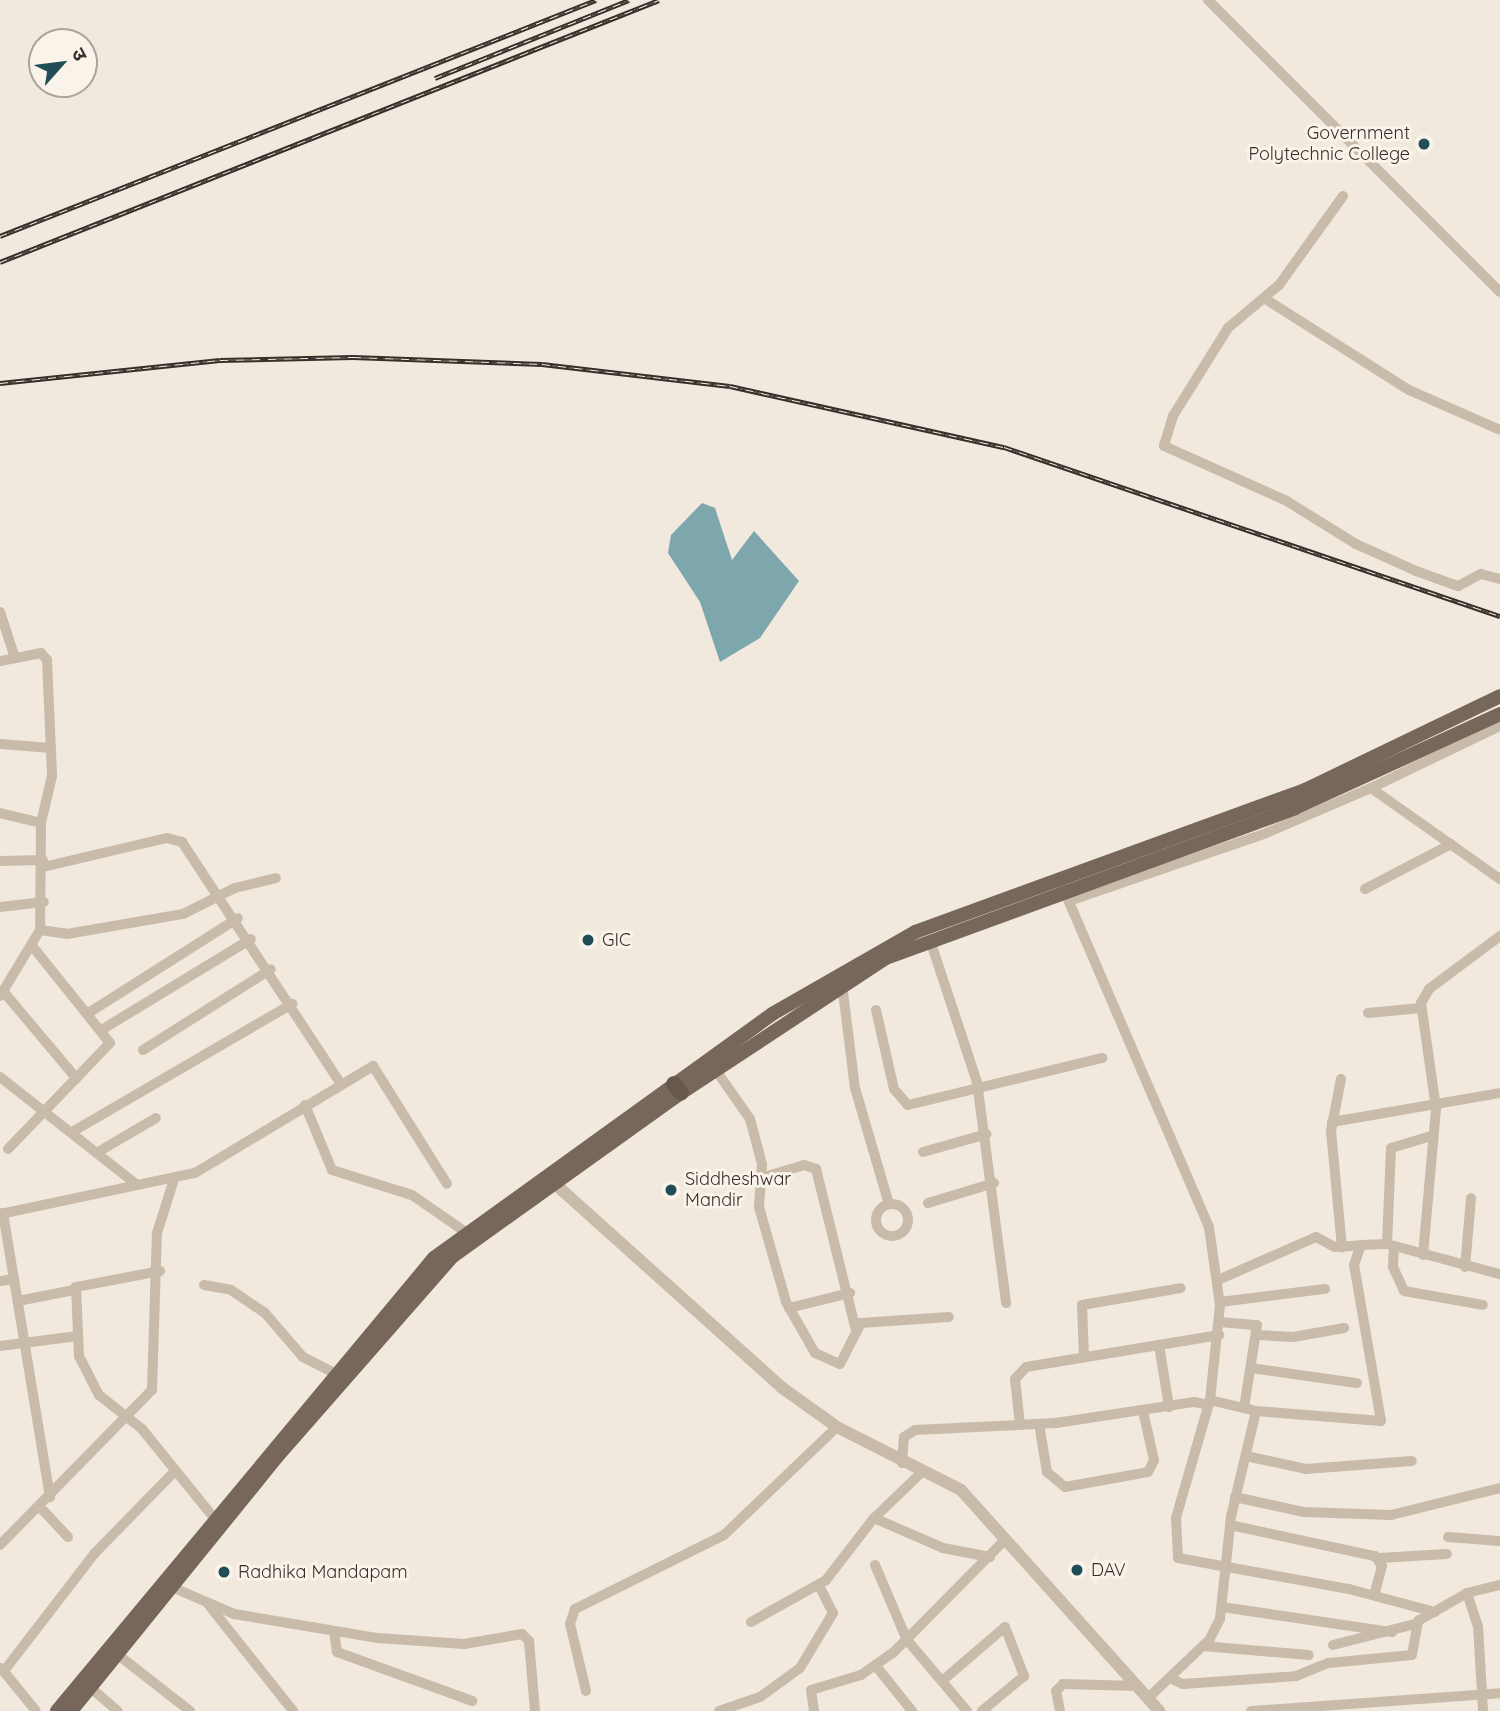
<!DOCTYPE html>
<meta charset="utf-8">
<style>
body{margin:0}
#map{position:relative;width:1500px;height:1711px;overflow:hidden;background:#f1e9dd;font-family:Quicksand,"Noto Sans Devanagari",sans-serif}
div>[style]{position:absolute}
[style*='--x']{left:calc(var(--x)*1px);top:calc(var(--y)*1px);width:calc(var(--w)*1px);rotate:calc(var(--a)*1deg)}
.water>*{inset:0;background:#7ea6ad}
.minor>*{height:10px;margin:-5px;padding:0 5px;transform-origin:5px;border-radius:5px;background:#c9bbaa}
.minor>.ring{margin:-5px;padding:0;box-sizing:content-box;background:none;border:10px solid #c9bbaa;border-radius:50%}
.tertiary>*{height:12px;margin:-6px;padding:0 6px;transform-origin:6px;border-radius:6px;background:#c9bbaa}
.primary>*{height:14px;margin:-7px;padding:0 7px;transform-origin:7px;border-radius:7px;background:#77675b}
.trunk>*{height:16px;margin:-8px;padding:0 8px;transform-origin:8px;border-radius:8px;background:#67584e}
.rail>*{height:5px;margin-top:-2.5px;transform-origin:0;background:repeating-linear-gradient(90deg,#f9f3e9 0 8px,#362e29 0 16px);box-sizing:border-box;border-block:2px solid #362e29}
.dots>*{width:19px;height:19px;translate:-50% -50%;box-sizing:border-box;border:4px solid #f9f3e9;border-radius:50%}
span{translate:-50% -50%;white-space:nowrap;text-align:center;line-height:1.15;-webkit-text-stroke:6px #f9f3e9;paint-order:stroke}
.poi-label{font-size:18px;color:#362e29}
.right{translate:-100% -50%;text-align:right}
.left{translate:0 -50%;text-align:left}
.north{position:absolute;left:28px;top:28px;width:70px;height:70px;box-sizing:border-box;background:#f9f3e9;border:2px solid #aba49c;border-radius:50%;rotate:62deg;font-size:19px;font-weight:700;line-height:28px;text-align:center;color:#362e29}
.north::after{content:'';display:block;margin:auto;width:24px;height:32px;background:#204d56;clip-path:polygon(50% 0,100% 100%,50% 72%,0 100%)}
</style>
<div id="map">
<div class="water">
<div style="clip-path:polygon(702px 503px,715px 508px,732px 560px,754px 531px,799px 581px,760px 638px,720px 662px,700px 602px,668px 553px,671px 535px)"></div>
</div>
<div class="minor">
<div style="--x:1208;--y:0;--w:413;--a:45"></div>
<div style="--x:1343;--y:196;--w:110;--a:125.7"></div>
<div style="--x:1279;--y:285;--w:67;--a:139.9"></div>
<div style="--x:1228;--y:328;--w:104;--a:122"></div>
<div style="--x:1173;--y:416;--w:31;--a:107"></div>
<div style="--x:1164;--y:446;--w:133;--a:24.1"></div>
<div style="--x:1285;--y:500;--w:84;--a:31.8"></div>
<div style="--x:1356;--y:544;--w:66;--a:24.2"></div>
<div style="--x:1416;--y:571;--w:45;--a:19.7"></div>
<div style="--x:1458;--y:586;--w:26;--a:-28"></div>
<div style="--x:1481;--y:574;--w:20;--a:15"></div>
<div style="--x:1264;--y:298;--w:172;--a:32.4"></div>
<div style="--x:1409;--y:390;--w:99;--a:23.7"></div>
<div style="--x:0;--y:612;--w:48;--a:71.9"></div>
<div style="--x:0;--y:661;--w:42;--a:-11"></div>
<div style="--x:41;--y:653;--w:9;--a:49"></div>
<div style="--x:47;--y:660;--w:116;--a:87.5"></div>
<div style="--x:52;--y:776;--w:48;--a:103.2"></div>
<div style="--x:41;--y:823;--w:107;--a:90.5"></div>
<div style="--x:40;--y:930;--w:77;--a:121.2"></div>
<div style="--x:0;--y:744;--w:51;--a:4.5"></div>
<div style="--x:1371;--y:788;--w:143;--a:-25.7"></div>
<div style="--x:0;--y:813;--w:42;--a:13.7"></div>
<div style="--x:0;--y:861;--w:43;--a:-1.3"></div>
<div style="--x:43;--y:867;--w:127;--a:-13.2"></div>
<div style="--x:167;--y:838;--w:16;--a:15"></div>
<div style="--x:182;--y:842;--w:290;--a:56.7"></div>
<div style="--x:1063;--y:888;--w:369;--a:66.7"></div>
<div style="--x:1209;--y:1227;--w:79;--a:82"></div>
<div style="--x:1220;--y:1305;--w:96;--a:96"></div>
<div style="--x:1210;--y:1400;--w:47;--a:13.4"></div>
<div style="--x:1256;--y:1411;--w:109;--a:103.3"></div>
<div style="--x:1231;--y:1517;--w:103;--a:96.2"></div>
<div style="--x:1220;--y:1619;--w:22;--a:117"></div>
<div style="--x:1210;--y:1639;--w:86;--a:136.4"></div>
<div style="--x:1365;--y:889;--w:97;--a:-27.6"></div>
<div style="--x:1069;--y:901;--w:206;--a:-19"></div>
<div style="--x:1264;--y:834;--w:116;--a:-23.3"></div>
<div style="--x:1371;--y:788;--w:158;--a:35.2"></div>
<div style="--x:0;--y:907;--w:44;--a:-6.5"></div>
<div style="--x:40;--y:930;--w:27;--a:8"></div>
<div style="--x:67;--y:934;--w:118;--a:-9.8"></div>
<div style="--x:183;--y:914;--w:58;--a:-26.6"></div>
<div style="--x:235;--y:888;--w:42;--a:-13.7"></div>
<div style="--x:930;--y:940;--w:150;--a:71.7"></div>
<div style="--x:977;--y:1082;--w:223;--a:82.5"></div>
<div style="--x:842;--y:984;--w:105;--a:82.9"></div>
<div style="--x:855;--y:1088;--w:121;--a:73.7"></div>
<div style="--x:3;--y:991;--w:114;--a:50"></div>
<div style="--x:876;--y:1010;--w:81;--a:77.2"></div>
<div style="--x:894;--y:1089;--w:21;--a:49"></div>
<div style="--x:908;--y:1105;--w:200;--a:-13.6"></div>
<div style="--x:90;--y:1012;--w:175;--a:-32.4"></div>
<div style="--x:1368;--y:1013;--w:53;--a:-5.4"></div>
<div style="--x:103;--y:1029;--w:173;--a:-31.3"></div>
<div style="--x:143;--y:1050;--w:151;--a:-32.3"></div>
<div style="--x:715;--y:1069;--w:61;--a:55"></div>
<div style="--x:750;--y:1119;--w:47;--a:75.1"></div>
<div style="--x:762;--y:1164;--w:43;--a:94"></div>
<div style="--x:759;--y:1207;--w:99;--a:74.1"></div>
<div style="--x:786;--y:1302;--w:59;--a:60.4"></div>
<div style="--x:815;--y:1353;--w:27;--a:24"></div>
<div style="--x:840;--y:1364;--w:46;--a:-62.9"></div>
<div style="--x:861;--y:1323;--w:88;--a:-3.9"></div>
<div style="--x:0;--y:1077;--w:174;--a:38.2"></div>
<div style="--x:1341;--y:1079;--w:53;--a:100.9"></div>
<div style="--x:1331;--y:1131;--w:117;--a:84.6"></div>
<div style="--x:305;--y:1105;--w:70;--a:67.4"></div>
<div style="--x:332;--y:1170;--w:84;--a:17.4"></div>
<div style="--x:412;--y:1195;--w:63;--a:34.7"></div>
<div style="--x:1332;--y:1122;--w:170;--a:-9.8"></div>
<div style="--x:72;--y:1132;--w:255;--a:-30.2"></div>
<div style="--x:8;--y:1149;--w:147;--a:-46.1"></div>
<div style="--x:110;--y:1043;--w:123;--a:-128.7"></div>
<div style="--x:98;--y:1152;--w:67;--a:-30.4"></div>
<div style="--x:923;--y:1152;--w:66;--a:-15.7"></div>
<div style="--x:761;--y:1178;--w:45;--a:-16.8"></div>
<div style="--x:804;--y:1165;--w:13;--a:18"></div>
<div style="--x:816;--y:1169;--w:163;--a:76.1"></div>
<div style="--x:928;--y:1203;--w:69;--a:-16.9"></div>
<div class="ring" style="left:876px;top:1204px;width:22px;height:22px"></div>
<div style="--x:3;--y:1213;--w:288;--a:80.6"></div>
<div style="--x:0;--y:1214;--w:199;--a:-11.9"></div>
<div style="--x:195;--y:1173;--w:208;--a:-31"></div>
<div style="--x:373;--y:1066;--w:139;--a:57.9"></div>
<div style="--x:1387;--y:1244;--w:96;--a:-87.6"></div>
<div style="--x:1391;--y:1148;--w:42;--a:-16.7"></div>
<div style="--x:1394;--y:1246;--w:21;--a:93"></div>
<div style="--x:1393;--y:1267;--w:26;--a:65"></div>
<div style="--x:1404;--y:1291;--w:80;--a:10"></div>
<div style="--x:1423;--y:1255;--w:148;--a:-84.9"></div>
<div style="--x:1436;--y:1108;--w:106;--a:-98.1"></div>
<div style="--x:1421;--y:1003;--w:16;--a:-60"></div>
<div style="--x:1429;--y:989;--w:89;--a:-36.7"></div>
<div style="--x:1465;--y:1267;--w:69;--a:-85"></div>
<div style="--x:160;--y:1271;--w:86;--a:169.2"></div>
<div style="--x:76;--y:1287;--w:69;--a:87.5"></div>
<div style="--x:79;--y:1356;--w:44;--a:62.9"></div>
<div style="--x:99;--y:1395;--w:55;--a:38.3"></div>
<div style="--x:142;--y:1429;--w:122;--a:51"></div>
<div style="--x:1218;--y:1280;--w:107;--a:-23.7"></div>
<div style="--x:1316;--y:1237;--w:21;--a:28"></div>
<div style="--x:1335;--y:1247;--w:26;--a:-4"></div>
<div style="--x:0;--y:1281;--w:14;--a:-8"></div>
<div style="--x:204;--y:1285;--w:27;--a:10"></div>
<div style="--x:231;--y:1290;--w:41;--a:34.1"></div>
<div style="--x:265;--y:1313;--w:58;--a:49.2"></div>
<div style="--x:303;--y:1357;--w:34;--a:27"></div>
<div style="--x:18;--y:1301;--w:57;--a:-11.1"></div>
<div style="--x:1220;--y:1302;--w:106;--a:-7.1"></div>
<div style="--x:789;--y:1308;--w:63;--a:-13.8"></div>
<div style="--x:1220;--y:1322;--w:37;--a:5"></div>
<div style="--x:1257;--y:1325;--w:84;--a:98.9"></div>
<div style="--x:1257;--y:1335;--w:36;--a:3"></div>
<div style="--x:1293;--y:1337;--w:52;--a:-10"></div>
<div style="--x:1159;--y:1345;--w:63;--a:80.8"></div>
<div style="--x:0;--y:1346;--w:78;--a:-7.4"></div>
<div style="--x:1084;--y:1357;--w:52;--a:-92.2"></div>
<div style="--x:1082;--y:1305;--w:100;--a:-9.7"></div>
<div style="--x:1251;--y:1368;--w:107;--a:8.1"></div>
<div style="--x:1210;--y:1400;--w:123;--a:106.1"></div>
<div style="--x:1176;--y:1518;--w:40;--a:87.1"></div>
<div style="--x:1178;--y:1558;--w:174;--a:10.3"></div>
<div style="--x:1349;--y:1589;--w:89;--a:15"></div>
<div style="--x:1256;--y:1411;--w:125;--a:4.6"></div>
<div style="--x:1381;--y:1421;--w:158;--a:-99.8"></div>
<div style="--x:1354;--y:1265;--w:21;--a:-71"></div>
<div style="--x:1361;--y:1245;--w:26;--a:-2"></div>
<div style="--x:1387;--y:1244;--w:117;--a:14.9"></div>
<div style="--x:1039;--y:1424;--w:49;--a:80.5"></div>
<div style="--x:1047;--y:1472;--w:23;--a:40"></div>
<div style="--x:1065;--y:1487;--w:84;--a:-10.2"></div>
<div style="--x:1148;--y:1472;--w:13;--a:-63"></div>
<div style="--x:1154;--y:1460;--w:50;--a:-102.7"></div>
<div style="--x:1020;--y:1425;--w:46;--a:-96.2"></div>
<div style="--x:1015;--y:1379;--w:16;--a:-47"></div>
<div style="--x:1026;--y:1367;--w:196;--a:-9.4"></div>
<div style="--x:1246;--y:1456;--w:61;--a:12.2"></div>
<div style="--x:1306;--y:1469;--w:106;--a:-4.3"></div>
<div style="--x:902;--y:1463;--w:26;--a:-86"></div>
<div style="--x:904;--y:1437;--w:13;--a:-32"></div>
<div style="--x:915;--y:1430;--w:141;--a:-2.8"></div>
<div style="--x:1056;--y:1423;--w:140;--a:-8.7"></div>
<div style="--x:1194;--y:1402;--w:15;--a:11"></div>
<div style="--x:921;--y:1473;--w:65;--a:136.2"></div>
<div style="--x:874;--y:1518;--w:75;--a:23.5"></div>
<div style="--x:943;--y:1548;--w:48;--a:10.8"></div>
<div style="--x:1235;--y:1497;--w:71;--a:12.3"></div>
<div style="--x:1304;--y:1512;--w:87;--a:2"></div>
<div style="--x:1391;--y:1515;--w:112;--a:-13.9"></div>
<div style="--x:40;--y:1507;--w:41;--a:47"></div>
<div style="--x:1230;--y:1525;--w:148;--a:12.1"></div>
<div style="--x:1375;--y:1556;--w:12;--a:55"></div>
<div style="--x:1382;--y:1566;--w:30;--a:105"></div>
<div style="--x:1448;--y:1537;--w:52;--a:4.4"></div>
<div style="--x:0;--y:1545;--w:217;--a:-45.6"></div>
<div style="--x:152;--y:1390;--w:157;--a:-88.2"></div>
<div style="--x:157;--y:1233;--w:57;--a:-72.5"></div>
<div style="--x:1379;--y:1558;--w:68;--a:-3.4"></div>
<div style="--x:875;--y:1565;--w:82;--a:66.9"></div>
<div style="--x:907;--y:1640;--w:93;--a:49.8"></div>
<div style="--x:172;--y:1587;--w:68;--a:23.5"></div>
<div style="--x:234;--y:1614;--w:146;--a:9.5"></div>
<div style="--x:378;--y:1638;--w:86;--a:4"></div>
<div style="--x:464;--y:1644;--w:59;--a:-9.8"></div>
<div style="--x:522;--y:1634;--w:10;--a:45"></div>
<div style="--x:529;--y:1641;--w:70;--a:85.1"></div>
<div style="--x:1467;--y:1593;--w:35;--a:72"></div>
<div style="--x:1478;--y:1626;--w:85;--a:86.6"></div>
<div style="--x:208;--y:1604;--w:137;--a:51.5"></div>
<div style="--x:1222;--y:1607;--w:172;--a:8.4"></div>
<div style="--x:751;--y:1622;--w:86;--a:-29.2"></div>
<div style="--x:826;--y:1580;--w:78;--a:-52.3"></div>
<div style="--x:334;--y:1631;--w:21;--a:82"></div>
<div style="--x:337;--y:1652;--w:144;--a:19.9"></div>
<div style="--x:1333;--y:1645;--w:85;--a:-14.4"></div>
<div style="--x:1203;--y:1646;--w:106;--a:4.9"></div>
<div style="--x:117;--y:1654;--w:93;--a:38"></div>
<div style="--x:876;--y:1666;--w:58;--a:51.3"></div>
<div style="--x:1;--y:1668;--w:55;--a:50.9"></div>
<div style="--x:4;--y:1671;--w:148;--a:-52.4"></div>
<div style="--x:94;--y:1554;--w:116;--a:-45.7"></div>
<div style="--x:1170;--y:1678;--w:14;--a:25"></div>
<div style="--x:1183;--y:1684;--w:113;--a:-4"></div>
<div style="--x:1296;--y:1676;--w:35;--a:-22"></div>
<div style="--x:1329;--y:1663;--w:83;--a:-5.5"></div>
<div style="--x:1412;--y:1655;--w:35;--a:-80"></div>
<div style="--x:1418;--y:1621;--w:56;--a:-29.7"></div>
<div style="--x:1467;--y:1593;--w:34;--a:-14"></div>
<div style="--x:942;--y:1681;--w:83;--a:-40.6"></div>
<div style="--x:1005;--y:1627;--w:53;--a:68.8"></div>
<div style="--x:1024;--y:1676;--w:55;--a:140.2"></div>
<div style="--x:90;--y:1687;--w:37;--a:41"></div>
<div style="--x:586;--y:1691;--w:69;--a:-103.4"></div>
<div style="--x:570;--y:1624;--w:16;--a:-72"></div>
<div style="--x:575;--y:1609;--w:166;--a:-26.4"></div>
<div style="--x:724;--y:1535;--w:156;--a:-43.7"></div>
<div style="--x:719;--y:1711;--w:43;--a:-18.9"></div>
<div style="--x:760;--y:1697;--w:49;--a:-35.9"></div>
<div style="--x:800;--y:1668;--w:64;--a:-59"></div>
<div style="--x:833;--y:1613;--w:30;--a:-117"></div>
<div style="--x:814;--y:1711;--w:21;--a:-98"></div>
<div style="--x:811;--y:1690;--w:52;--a:-16.7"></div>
<div style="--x:861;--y:1675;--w:39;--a:-35"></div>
<div style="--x:893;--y:1653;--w:155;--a:-45.3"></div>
<div style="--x:1060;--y:1711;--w:20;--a:-101"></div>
<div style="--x:1056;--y:1691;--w:10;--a:-45"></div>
<div style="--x:1063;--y:1684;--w:75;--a:1.5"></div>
<div style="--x:1251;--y:1711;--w:250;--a:-4.1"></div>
</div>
<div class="tertiary">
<div style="--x:554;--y:1183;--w:305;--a:41.9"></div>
<div style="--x:781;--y:1387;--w:69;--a:35.5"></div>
<div style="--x:837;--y:1427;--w:139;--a:26.9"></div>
<div style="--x:961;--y:1490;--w:297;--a:48.1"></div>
</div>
<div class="primary">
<div style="--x:57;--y:1711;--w:589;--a:-50.23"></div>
<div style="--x:434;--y:1258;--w:417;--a:-35.8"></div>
<div style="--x:772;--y:1014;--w:165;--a:-29.8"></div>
<div style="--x:915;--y:932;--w:415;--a:-20"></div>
<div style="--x:1305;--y:790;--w:216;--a:-25.7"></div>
<div style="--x:71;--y:1711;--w:324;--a:-51"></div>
<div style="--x:275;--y:1459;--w:270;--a:-48.8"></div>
<div style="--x:453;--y:1256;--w:280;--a:-35.6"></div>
<div style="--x:681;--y:1093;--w:245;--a:-33.4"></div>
<div style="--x:886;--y:958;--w:436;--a:-20.1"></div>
<div style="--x:1295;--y:808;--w:226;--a:-24.6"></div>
</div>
<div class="trunk">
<div style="--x:674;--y:1084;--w:11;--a:52"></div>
</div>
<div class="rail">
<div style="--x:435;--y:78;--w:209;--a:-21.9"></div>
<div style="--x:0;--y:236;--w:641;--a:-21.6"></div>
<div style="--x:0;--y:262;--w:709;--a:-21.68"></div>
<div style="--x:0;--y:383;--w:221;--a:-6"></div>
<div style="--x:220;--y:360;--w:133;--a:-1.3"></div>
<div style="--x:353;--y:357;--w:189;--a:2.1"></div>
<div style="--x:542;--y:364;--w:189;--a:6.7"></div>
<div style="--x:730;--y:386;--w:281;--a:12.6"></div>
<div style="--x:1004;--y:447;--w:524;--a:18.82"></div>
</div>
<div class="dots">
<div style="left:1424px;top:144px;background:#204d56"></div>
<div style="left:588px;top:940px;background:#204d56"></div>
<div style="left:671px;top:1190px;background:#204d56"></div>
<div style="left:1077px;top:1570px;background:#204d56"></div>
<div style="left:224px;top:1572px;background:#204d56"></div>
</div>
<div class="poi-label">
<span class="right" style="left:1410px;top:144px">Government<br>Polytechnic College</span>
<span class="left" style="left:602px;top:940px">GIC</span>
<span class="left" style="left:685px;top:1190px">Siddheshwar<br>Mandir</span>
<span class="left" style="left:1091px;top:1570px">DAV</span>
<span class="left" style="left:238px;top:1572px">Radhika Mandapam</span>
</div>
<div class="north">उ</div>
</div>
